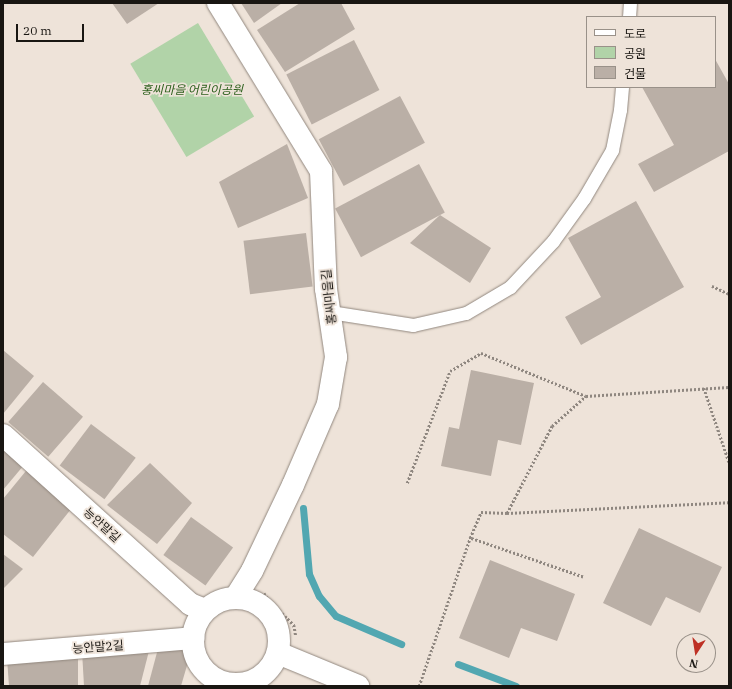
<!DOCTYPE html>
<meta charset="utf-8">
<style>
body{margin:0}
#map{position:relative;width:732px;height:689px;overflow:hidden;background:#eee3d9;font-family:"IBM Plex Serif","Noto Sans KR",serif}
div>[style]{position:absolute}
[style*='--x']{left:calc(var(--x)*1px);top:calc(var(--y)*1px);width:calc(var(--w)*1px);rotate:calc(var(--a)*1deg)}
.green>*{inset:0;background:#b1d3a8;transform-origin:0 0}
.stream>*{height:7px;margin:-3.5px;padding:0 3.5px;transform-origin:3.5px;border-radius:3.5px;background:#52a7b1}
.building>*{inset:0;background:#baafa6;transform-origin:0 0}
.path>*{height:2.5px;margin-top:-1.25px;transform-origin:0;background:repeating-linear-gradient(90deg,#8f8780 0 2px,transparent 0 4px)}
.roads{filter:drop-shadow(0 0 1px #91877e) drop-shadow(0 0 1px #91877e)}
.lane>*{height:13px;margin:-6.5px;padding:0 6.5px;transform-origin:6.5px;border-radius:6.5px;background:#fff}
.street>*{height:22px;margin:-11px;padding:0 11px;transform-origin:11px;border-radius:11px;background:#fff}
.street>.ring{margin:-11px;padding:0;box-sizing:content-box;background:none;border:22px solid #fff;border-radius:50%}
span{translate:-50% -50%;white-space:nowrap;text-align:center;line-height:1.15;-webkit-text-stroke:3.5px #eee3d9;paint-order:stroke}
.park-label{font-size:12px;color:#2d601d;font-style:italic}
.street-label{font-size:12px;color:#191612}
.frame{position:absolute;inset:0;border:4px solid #191612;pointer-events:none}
.legend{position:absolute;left:586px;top:16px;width:130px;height:72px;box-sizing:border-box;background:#eee3d9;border:1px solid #999189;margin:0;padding:5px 7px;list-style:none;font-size:12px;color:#191612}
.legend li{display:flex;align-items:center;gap:8px;height:20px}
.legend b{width:20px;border:1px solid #999189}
.north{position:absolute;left:676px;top:633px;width:40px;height:40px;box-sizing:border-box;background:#eee3d9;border:1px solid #999189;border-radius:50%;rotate:192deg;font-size:11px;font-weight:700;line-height:16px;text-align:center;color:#191612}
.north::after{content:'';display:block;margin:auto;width:14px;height:18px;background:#be3125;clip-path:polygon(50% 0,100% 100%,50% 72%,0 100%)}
.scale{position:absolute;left:16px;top:24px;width:68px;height:18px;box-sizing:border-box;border:2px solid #191612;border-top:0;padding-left:5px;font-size:12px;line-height:14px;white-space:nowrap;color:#191612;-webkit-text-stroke:3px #eee3d9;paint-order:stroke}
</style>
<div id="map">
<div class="green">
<div style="left:198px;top:23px;width:109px;height:79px;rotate:59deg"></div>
</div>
<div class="stream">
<div style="--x:303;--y:508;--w:66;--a:84.8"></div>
<div style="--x:309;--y:574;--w:24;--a:66"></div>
<div style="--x:319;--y:596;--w:26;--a:50"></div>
<div style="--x:336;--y:616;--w:71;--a:23.3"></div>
<div style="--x:458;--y:664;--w:62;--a:20.8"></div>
</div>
<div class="building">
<div style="clip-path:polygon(112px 3px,159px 3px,127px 24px)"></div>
<div style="clip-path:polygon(241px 3px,282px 3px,254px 23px)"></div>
<div style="clip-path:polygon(300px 3px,341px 3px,355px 29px,285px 72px,257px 30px)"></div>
<div style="left:354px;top:40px;width:56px;height:76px;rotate:63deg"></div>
<div style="clip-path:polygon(715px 59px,729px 84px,729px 151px,654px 192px,638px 164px,674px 145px,642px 87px,715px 87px)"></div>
<div style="left:400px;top:96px;width:53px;height:92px;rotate:62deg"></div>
<div style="clip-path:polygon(287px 144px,308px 198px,238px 228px,219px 182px)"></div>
<div style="left:419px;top:164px;width:55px;height:95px;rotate:62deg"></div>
<div style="clip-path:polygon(636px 201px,684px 287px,581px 345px,565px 317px,601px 297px,568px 238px)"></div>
<div style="clip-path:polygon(440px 215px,491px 248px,470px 283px,410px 243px)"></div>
<div style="left:306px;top:233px;width:54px;height:63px;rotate:83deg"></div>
<div style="clip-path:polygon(3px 350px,34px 376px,3px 414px)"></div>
<div style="clip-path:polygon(471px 370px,534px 383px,521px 445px,498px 440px,491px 476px,441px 466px,449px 427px,459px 429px)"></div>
<div style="left:43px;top:382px;width:53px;height:53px;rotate:41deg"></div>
<div style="left:91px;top:424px;width:56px;height:52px;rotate:37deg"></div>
<div style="clip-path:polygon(3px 447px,24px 465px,3px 490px)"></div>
<div style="clip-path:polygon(150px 463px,192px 503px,157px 544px,107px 505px)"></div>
<div style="clip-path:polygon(30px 466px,75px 504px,33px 557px,3px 534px,3px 499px)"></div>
<div style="left:191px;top:517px;width:52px;height:47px;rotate:36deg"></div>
<div style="clip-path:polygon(639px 528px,722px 567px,700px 613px,666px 597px,651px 626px,603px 603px)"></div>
<div style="clip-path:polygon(3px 554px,23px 569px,3px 589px)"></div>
<div style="clip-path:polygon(490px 560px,575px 594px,557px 641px,521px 628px,509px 658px,459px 638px)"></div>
<div style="clip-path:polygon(159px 645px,184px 647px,188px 662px,181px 686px,148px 686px)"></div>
<div style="clip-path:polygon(150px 647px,140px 686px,84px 686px,82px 651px)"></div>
<div style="clip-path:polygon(78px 651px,78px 686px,9px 686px,7px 658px)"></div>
</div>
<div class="path">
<div style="--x:712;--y:286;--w:19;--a:25"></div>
<div style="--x:704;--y:388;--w:78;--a:71.3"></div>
<div style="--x:407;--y:483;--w:120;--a:-69"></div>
<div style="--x:450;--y:371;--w:36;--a:-30"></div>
<div style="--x:481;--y:353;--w:113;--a:22.3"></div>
<div style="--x:507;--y:513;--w:98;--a:-62.7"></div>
<div style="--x:552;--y:426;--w:45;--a:-41.4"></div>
<div style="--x:586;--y:396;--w:143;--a:-3.6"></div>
<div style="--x:583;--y:577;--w:120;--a:-161"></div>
<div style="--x:470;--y:538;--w:28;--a:-67"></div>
<div style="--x:481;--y:512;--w:26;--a:2"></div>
<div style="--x:507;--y:513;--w:222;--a:-2.8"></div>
<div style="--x:264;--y:593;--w:7;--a:56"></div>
<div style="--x:268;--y:599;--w:37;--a:45"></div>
<div style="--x:294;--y:625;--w:11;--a:80"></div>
<div style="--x:419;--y:686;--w:157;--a:-71"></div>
</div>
<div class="roads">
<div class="lane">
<div style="--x:629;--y:17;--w:14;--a:-86"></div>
<div style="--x:330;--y:312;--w:84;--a:8.9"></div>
<div style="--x:413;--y:325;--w:54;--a:-12.8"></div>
<div style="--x:466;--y:313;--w:51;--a:-30.6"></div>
<div style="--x:510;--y:287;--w:63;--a:-46.9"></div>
<div style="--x:553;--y:241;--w:53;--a:-54.2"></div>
<div style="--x:584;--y:198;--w:56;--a:-59.7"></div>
<div style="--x:612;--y:150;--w:41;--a:-78.7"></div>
<div style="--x:620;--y:110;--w:23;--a:-85"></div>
</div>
<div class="street">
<div style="--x:218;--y:3;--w:197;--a:58.5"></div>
<div style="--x:321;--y:171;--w:118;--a:87.6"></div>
<div style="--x:326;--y:289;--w:69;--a:81.6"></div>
<div style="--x:336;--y:357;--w:48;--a:99.7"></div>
<div style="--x:328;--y:404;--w:88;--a:113.4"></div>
<div style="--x:293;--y:485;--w:95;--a:115.5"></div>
<div style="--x:252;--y:571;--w:31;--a:122"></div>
<div style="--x:3;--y:435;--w:252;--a:42.1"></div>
<div style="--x:190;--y:604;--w:16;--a:22"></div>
<div class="ring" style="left:193px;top:598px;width:64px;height:64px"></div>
<div style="--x:278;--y:653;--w:87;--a:22.4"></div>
<div style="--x:3;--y:654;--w:191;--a:-4.8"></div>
</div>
</div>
<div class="park-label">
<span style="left:192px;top:90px">홍씨마을 어린이공원</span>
</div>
<div class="street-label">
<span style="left:329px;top:297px;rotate:-96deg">홍씨마을길</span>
<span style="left:102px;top:525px;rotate:42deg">능안말길</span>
<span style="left:98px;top:647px;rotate:-4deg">능안말2길</span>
</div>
<div class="frame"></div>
<ul class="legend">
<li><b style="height:5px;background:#fff"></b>도로</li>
<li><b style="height:11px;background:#b1d3a8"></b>공원</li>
<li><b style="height:11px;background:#baafa6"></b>건물</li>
</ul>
<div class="north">N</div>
<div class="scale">20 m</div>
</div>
